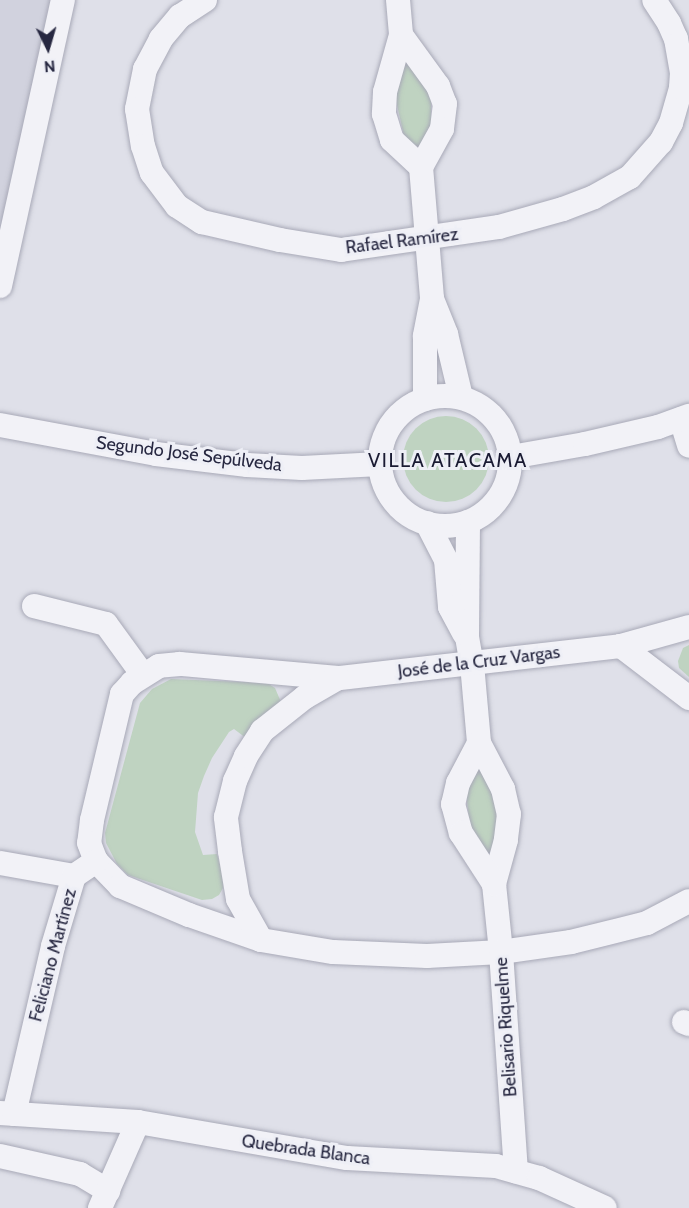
<!DOCTYPE html>
<meta charset="utf-8">
<style>
body{margin:0}
#map{position:relative;width:689px;height:1208px;overflow:hidden;background:#dfe0e9;font-family:Cabin,sans-serif}
div>[style]{position:absolute}
[style*='--x']{left:calc(var(--x)*1px);top:calc(var(--y)*1px);width:calc(var(--w)*1px);rotate:calc(var(--a)*1deg)}
.built>*{inset:0;background:#d1d2de}
.green>*{inset:0;background:#bfd3c1}
.round{border-radius:50%}
.roads{filter:drop-shadow(0 0 2px #a8a9b7) drop-shadow(0 0 2px #a8a9b7)}
.minor>*{height:24px;margin:-12px;padding:0 12px;transform-origin:12px;border-radius:12px;background:#f2f2f7}
.minor>.ring{margin:-12px;padding:0;box-sizing:content-box;background:none;border:24px solid #f2f2f7;border-radius:50%}
span{translate:-50% -50%;white-space:nowrap;text-align:center;line-height:1.15;-webkit-text-stroke:6px #eeeff6;paint-order:stroke}
.street-label{font-size:18px;color:#272841}
.neighbourhood-label{font-size:20px;color:#191a32;letter-spacing:1.5px}
.north{position:absolute;left:18px;top:18px;width:60px;height:60px;-webkit-text-stroke:4px #eeeff6;paint-order:stroke;rotate:175deg;font-size:16px;font-weight:700;line-height:24px;text-align:center;color:#272841}
.north::after{content:'';display:block;margin:auto;width:21px;height:27px;background:#272841;clip-path:polygon(50% 0,100% 100%,50% 72%,0 100%)}
</style>
<div id="map">
<div class="built">
<div style="clip-path:polygon(0 0,55px 0,0 255px)"></div>
</div>
<div class="green">
<div style="clip-path:polygon(405px 57px,431px 91px,431px 134px,418px 147px,404px 136px,395px 96px)"></div>
<div class="round" style="left:403px;top:416px;width:86px;height:86px"></div>
<div style="clip-path:polygon(689px 645px,689px 677px,679px 668px,678px 661px,683px 648px)"></div>
<div style="clip-path:polygon(171px 679px,267px 683px,275px 688px,281px 702px,246px 738px,234px 729px,229px 732px,212px 758px,204px 776px,198px 793px,195px 832px,203px 855px,217px 854px,224px 879px,223px 888px,219px 895px,212px 899px,202px 900px,128px 875px,117px 864px,106px 843px,105px 833px,140px 703px,152px 689px)"></div>
<div style="clip-path:polygon(478px 762px,497px 792px,500px 840px,489px 865px,472px 844px,466px 793px)"></div>
</div>
<div class="roads">
<div class="minor">
<div style="--x:205;--y:0;--w:30;--a:147"></div>
<div style="--x:180;--y:16;--w:30;--a:130"></div>
<div style="--x:161;--y:39;--w:34;--a:118"></div>
<div style="--x:145;--y:69;--w:41;--a:101.3"></div>
<div style="--x:137;--y:109;--w:37;--a:81"></div>
<div style="--x:143;--y:146;--w:28;--a:72"></div>
<div style="--x:152;--y:173;--w:41;--a:52.9"></div>
<div style="--x:177;--y:206;--w:30;--a:33"></div>
<div style="--x:202;--y:222;--w:80;--a:13"></div>
<div style="--x:280;--y:240;--w:62;--a:9.3"></div>
<div style="--x:341;--y:250;--w:160;--a:-8.3"></div>
<div style="--x:499;--y:227;--w:66;--a:-15.7"></div>
<div style="--x:563;--y:209;--w:33;--a:-21"></div>
<div style="--x:594;--y:197;--w:41;--a:-29.1"></div>
<div style="--x:630;--y:177;--w:47;--a:-48.5"></div>
<div style="--x:661;--y:142;--w:21;--a:-62"></div>
<div style="--x:671;--y:123;--w:37;--a:-74"></div>
<div style="--x:681;--y:87;--w:14;--a:-86"></div>
<div style="--x:682;--y:73;--w:35;--a:-100"></div>
<div style="--x:676;--y:39;--w:17;--a:-114"></div>
<div style="--x:669;--y:23;--w:27;--a:-123"></div>
<div style="--x:398;--y:0;--w:35;--a:85"></div>
<div style="--x:401;--y:35;--w:59;--a:105.7"></div>
<div style="--x:385;--y:92;--w:22;--a:93"></div>
<div style="--x:384;--y:114;--w:27;--a:73"></div>
<div style="--x:392;--y:140;--w:40;--a:43"></div>
<div style="--x:401;--y:35;--w:63;--a:54"></div>
<div style="--x:438;--y:86;--w:19;--a:69"></div>
<div style="--x:445;--y:104;--w:25;--a:97"></div>
<div style="--x:442;--y:129;--w:43;--a:118.9"></div>
<div style="--x:421;--y:167;--w:132;--a:85.2"></div>
<div style="--x:432;--y:299;--w:38;--a:101"></div>
<div style="--x:425;--y:336;--w:63;--a:90"></div>
<div style="--x:0;--y:286;--w:293;--a:-77.6"></div>
<div style="--x:432;--y:299;--w:38;--a:68"></div>
<div style="--x:446;--y:334;--w:65;--a:76.6"></div>
<div class="ring" style="left:380px;top:396px;width:106px;height:106px"></div>
<div style="--x:681;--y:419;--w:28;--a:73"></div>
<div style="--x:0;--y:425;--w:159;--a:10.5"></div>
<div style="--x:156;--y:454;--w:92;--a:6.9"></div>
<div style="--x:247;--y:465;--w:55;--a:3.1"></div>
<div style="--x:302;--y:468;--w:78;--a:-2.9"></div>
<div style="--x:511;--y:457;--w:75;--a:-10"></div>
<div style="--x:585;--y:444;--w:75;--a:-13.1"></div>
<div style="--x:658;--y:427;--w:33;--a:-20"></div>
<div style="--x:468;--y:522;--w:115;--a:90.5"></div>
<div style="--x:467;--y:637;--w:27;--a:80"></div>
<div style="--x:472;--y:664;--w:79;--a:84.9"></div>
<div style="--x:479;--y:743;--w:52;--a:62.4"></div>
<div style="--x:503;--y:789;--w:26;--a:77"></div>
<div style="--x:509;--y:814;--w:26;--a:97"></div>
<div style="--x:506;--y:840;--w:46;--a:105.3"></div>
<div style="--x:494;--y:884;--w:68;--a:84.1"></div>
<div style="--x:501;--y:952;--w:220;--a:86.1"></div>
<div style="--x:427;--y:523;--w:42;--a:62.8"></div>
<div style="--x:446;--y:560;--w:47;--a:85.1"></div>
<div style="--x:450;--y:607;--w:30;--a:62"></div>
<div style="--x:34;--y:606;--w:74;--a:14"></div>
<div style="--x:106;--y:624;--w:63;--a:54"></div>
<div style="--x:689;--y:627;--w:71;--a:164.4"></div>
<div style="--x:621;--y:646;--w:285;--a:173.5"></div>
<div style="--x:338;--y:678;--w:159;--a:-174.9"></div>
<div style="--x:180;--y:664;--w:21;--a:175"></div>
<div style="--x:159;--y:666;--w:32;--a:148"></div>
<div style="--x:132;--y:683;--w:15;--a:132"></div>
<div style="--x:122;--y:694;--w:130;--a:103.4"></div>
<div style="--x:92;--y:820;--w:23;--a:97"></div>
<div style="--x:89;--y:843;--w:19;--a:69"></div>
<div style="--x:96;--y:861;--w:35;--a:46"></div>
<div style="--x:120;--y:886;--w:75;--a:22.8"></div>
<div style="--x:189;--y:915;--w:76;--a:19.1"></div>
<div style="--x:261;--y:940;--w:73;--a:9.5"></div>
<div style="--x:333;--y:952;--w:94;--a:2.4"></div>
<div style="--x:427;--y:956;--w:74;--a:-3.1"></div>
<div style="--x:501;--y:952;--w:71;--a:-8.1"></div>
<div style="--x:571;--y:942;--w:78;--a:-14"></div>
<div style="--x:647;--y:923;--w:47;--a:-27.6"></div>
<div style="--x:621;--y:646;--w:86;--a:37.4"></div>
<div style="--x:479;--y:743;--w:45;--a:117.7"></div>
<div style="--x:458;--y:783;--w:22;--a:103"></div>
<div style="--x:453;--y:804;--w:30;--a:75"></div>
<div style="--x:461;--y:833;--w:61;--a:57.1"></div>
<div style="--x:0;--y:863;--w:75;--a:10"></div>
<div style="--x:261;--y:940;--w:47;--a:-119.3"></div>
<div style="--x:238;--y:899;--w:49;--a:-99.5"></div>
<div style="--x:230;--y:851;--w:34;--a:-97"></div>
<div style="--x:226;--y:817;--w:37;--a:-76"></div>
<div style="--x:235;--y:781;--w:27;--a:-66"></div>
<div style="--x:246;--y:756;--w:30;--a:-57"></div>
<div style="--x:262;--y:731;--w:55;--a:-38.3"></div>
<div style="--x:305;--y:697;--w:38;--a:-30"></div>
<div style="--x:684;--y:1022;--w:5;--a:22"></div>
<div style="--x:0;--y:1113;--w:138;--a:3.7"></div>
<div style="--x:138;--y:1122;--w:212;--a:9.8"></div>
<div style="--x:347;--y:1158;--w:149;--a:3.1"></div>
<div style="--x:496;--y:1166;--w:45;--a:15.6"></div>
<div style="--x:539;--y:1178;--w:72;--a:24.4"></div>
<div style="--x:14;--y:1114;--w:172;--a:-76.9"></div>
<div style="--x:53;--y:946;--w:73;--a:-73.3"></div>
<div style="--x:74;--y:876;--w:27;--a:-34"></div>
<div style="--x:0;--y:1156;--w:82;--a:12.7"></div>
<div style="--x:80;--y:1174;--w:33;--a:31"></div>
<div style="--x:100;--y:1208;--w:94;--a:-66.2"></div>
</div>
</div>
<div class="street-label">
<span style="left:402px;top:241px;rotate:-7deg">Rafael Ramírez</span>
<span style="left:189px;top:454px;rotate:7deg">Segundo José Sepúlveda</span>
<span style="left:479px;top:662px;rotate:-7deg">José de la Cruz Vargas</span>
<span style="left:53px;top:955px;rotate:-75deg">Feliciano Martínez</span>
<span style="left:506px;top:1027px;rotate:-94deg">Belisario Riquelme</span>
<span style="left:306px;top:1150px;rotate:8deg">Quebrada Blanca</span>
</div>
<div class="neighbourhood-label">
<span style="left:448px;top:460px">VILLA ATACAMA</span>
</div>
<div class="north">N</div>
</div>
